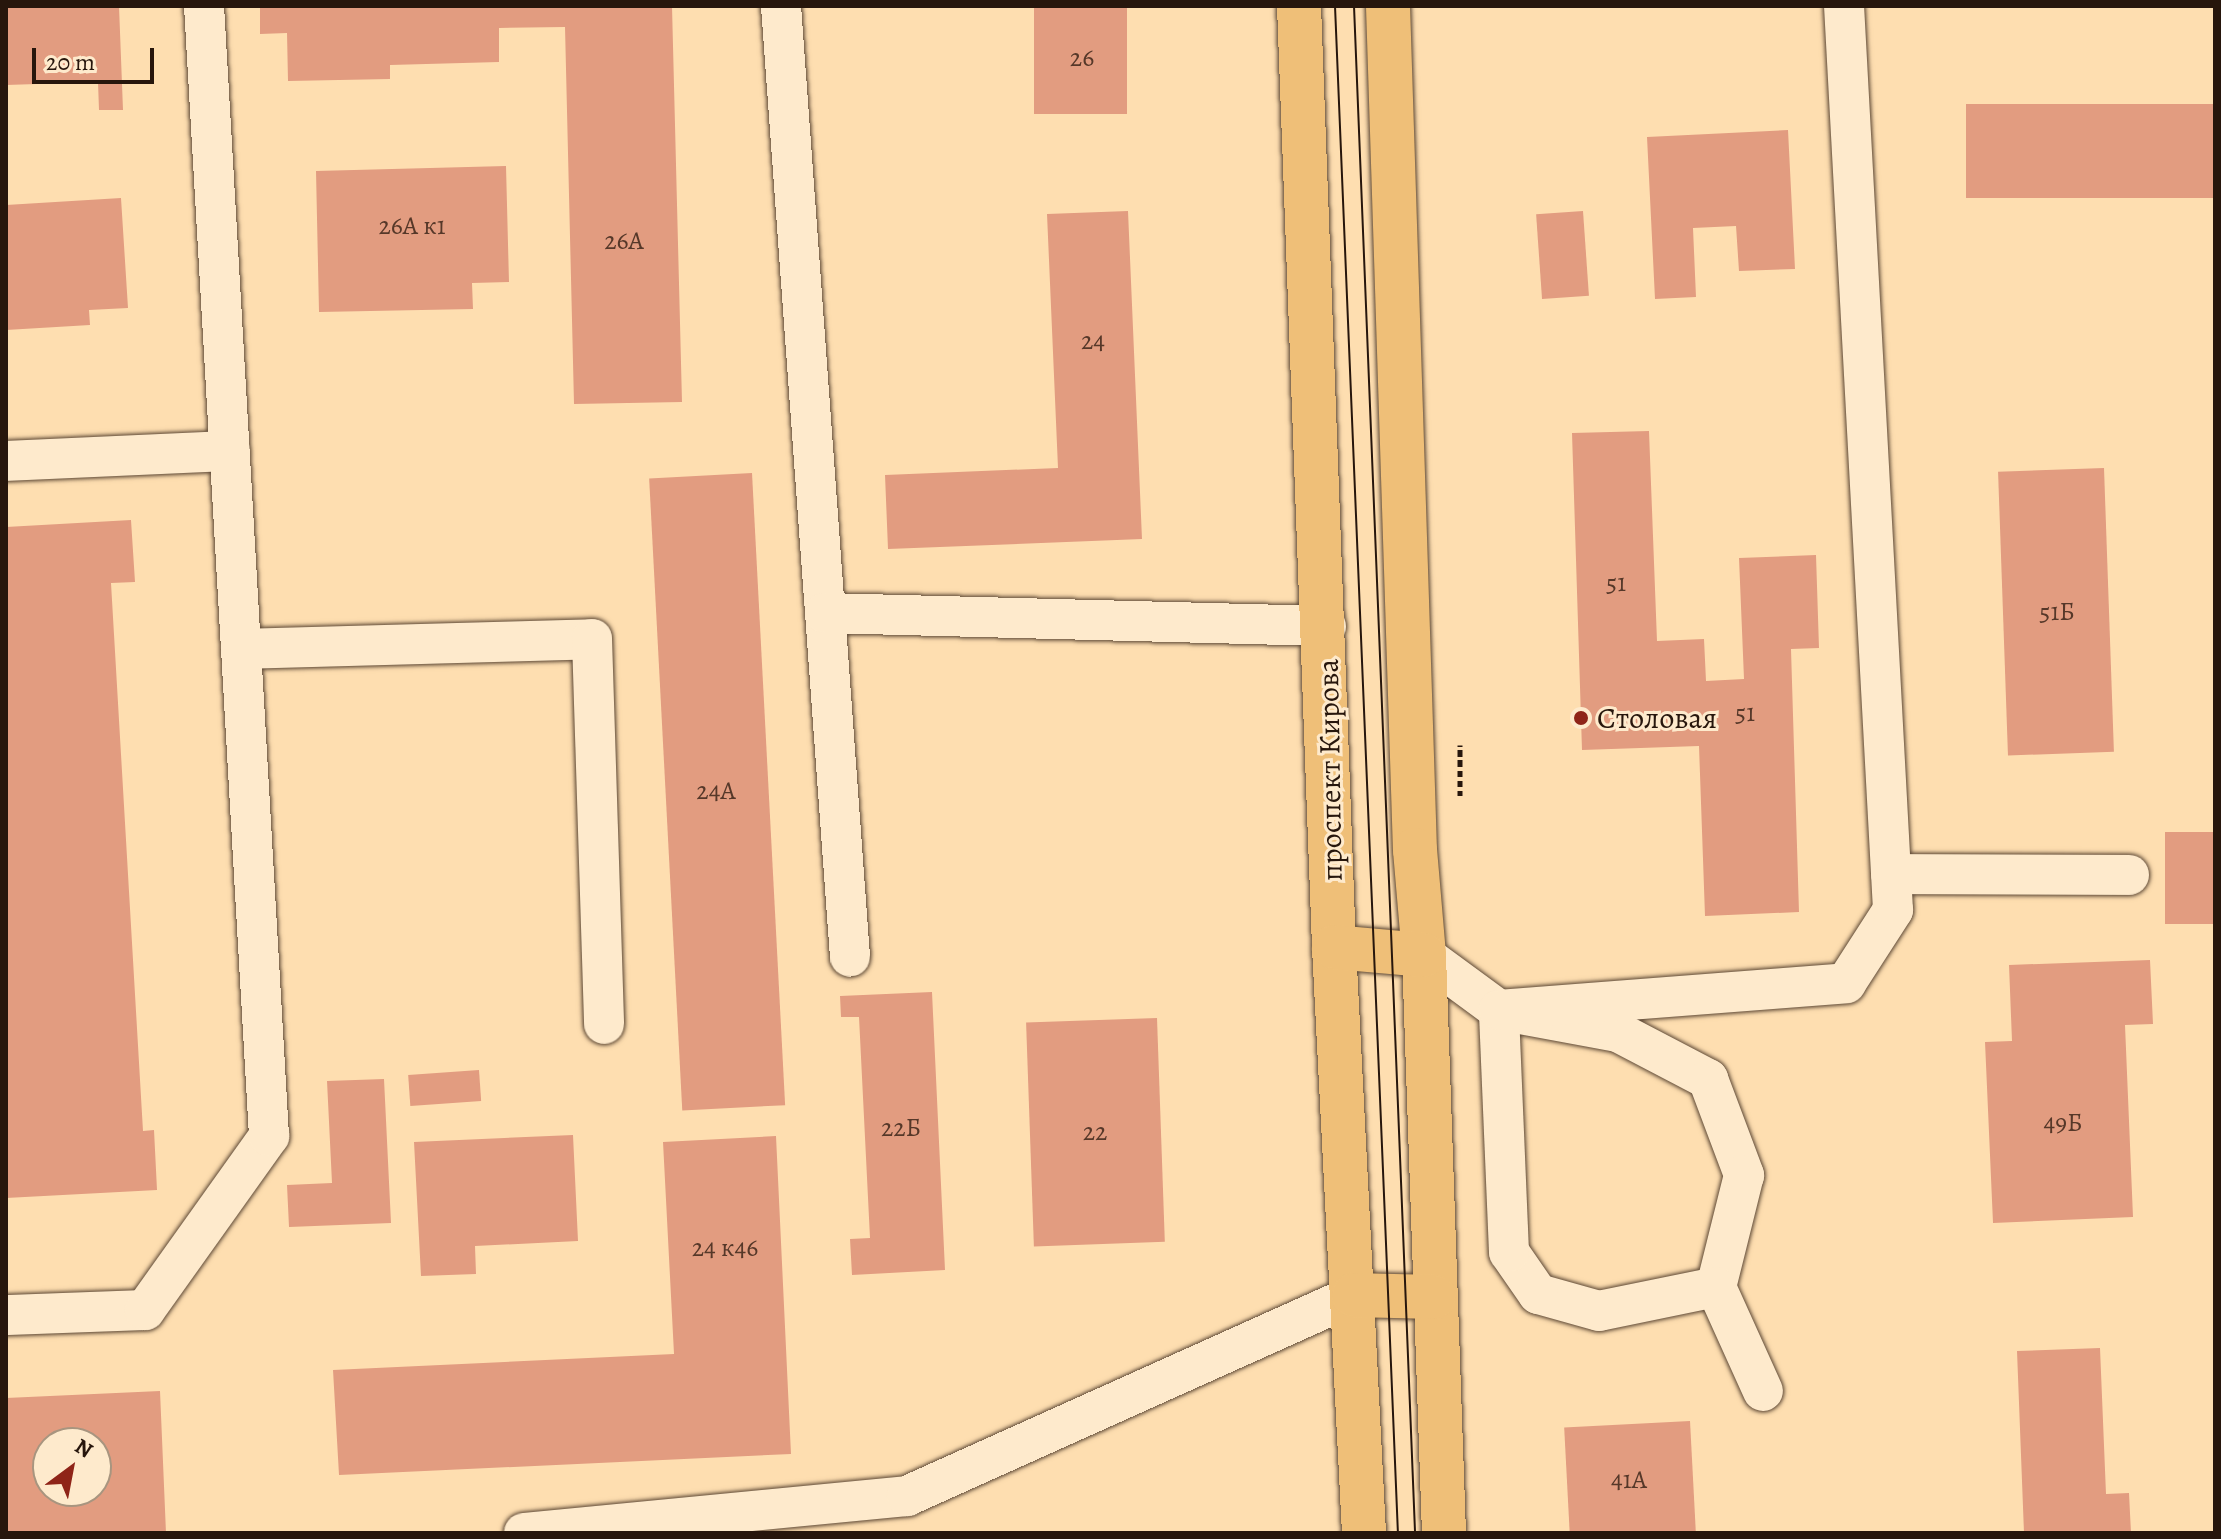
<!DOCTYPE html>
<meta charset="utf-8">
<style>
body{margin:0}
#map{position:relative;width:2221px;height:1539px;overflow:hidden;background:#fedeb0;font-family:Alegreya,serif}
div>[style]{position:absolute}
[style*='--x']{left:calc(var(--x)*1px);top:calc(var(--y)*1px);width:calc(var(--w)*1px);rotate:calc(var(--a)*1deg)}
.building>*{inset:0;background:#e29c80;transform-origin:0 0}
.path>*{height:5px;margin-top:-2.5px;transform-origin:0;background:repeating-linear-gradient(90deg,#27160c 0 6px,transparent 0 10px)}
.roads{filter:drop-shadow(0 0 2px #5d4835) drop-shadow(0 0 2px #5d4835)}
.minor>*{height:40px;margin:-20px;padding:0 20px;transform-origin:20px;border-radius:20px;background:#feeacc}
.major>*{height:44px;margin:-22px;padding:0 22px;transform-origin:22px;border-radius:22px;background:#efbf78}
.tram>*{height:2px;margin:-1px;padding:0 1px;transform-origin:1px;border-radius:1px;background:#27160c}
.dots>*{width:22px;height:22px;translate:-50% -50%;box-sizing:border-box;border:4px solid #feeacc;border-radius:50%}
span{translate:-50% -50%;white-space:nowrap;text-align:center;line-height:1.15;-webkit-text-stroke:6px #feeacc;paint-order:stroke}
.number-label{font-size:26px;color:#563829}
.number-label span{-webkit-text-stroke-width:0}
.poi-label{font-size:30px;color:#27160c}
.left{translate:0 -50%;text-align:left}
.street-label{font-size:30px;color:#27160c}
.frame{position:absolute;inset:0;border:8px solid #27160c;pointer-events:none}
.north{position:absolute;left:32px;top:1427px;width:80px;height:80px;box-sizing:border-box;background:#feeacc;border:2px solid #a8957f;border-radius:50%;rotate:32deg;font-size:22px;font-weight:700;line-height:32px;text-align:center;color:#27160c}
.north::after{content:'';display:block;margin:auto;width:28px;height:36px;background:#8f2418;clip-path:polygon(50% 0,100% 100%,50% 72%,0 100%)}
.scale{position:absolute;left:32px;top:48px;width:122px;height:36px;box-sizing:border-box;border:4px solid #27160c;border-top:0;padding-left:10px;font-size:24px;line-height:28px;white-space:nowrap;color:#27160c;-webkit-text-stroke:6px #feeacc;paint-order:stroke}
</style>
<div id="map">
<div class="building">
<div style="clip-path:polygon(6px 6px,119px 6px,123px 110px,99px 110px,98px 82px,6px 85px)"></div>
<div style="clip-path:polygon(260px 6px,672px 6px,682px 402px,574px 404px,565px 27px,499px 28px,499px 62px,390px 65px,390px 79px,288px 81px,287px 33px,260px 34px)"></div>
<div style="left:1034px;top:6px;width:93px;height:108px"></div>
<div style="left:2215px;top:104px;width:94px;height:249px;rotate:90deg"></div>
<div style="clip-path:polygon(1788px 130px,1795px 269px,1739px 271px,1736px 226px,1693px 228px,1696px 297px,1655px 299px,1647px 137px)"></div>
<div style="clip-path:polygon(506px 166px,509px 282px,472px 283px,473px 309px,319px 312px,316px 171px)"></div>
<div style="clip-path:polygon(121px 198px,128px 308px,89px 310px,90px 325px,6px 330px,6px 205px)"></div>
<div style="clip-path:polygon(1128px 211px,1142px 539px,888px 549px,885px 475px,1058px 468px,1047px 214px)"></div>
<div style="left:1583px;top:211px;width:85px;height:47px;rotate:86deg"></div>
<div style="clip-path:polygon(1649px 431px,1657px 641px,1704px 639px,1706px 681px,1744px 679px,1739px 558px,1816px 555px,1819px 648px,1791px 649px,1799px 912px,1705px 916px,1699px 746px,1582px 750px,1572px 433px)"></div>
<div style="left:2104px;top:468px;width:284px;height:106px;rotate:88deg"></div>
<div style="left:752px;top:473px;width:633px;height:103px;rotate:87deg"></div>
<div style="clip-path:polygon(131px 520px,135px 582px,111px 583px,143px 1131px,154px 1130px,157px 1190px,6px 1198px,6px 527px)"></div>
<div style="left:2215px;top:832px;width:92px;height:50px;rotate:90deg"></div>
<div style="clip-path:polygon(2150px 960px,2153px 1024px,2125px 1025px,2133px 1217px,1993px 1223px,1985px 1042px,2012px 1041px,2009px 965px)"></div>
<div style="clip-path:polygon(932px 992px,945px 1270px,852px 1275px,850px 1239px,870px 1238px,859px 1017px,841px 1017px,840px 996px)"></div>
<div style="left:1157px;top:1018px;width:224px;height:131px;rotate:88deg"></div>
<div style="left:479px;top:1070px;width:31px;height:71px;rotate:86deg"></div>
<div style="clip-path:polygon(384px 1079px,391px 1223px,289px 1227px,287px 1185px,332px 1183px,327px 1081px)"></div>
<div style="clip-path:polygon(573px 1135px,578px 1241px,475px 1246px,476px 1274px,421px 1276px,414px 1142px)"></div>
<div style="clip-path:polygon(776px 1136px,791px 1454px,339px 1475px,333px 1370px,674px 1354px,663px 1142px)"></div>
<div style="clip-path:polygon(2100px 1348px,2106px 1494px,2129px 1493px,2131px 1533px,2024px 1533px,2017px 1351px)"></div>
<div style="clip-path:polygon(evenodd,160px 1391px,166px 1533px,6px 1533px,6px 1398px,160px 1391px,48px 1443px,96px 1443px,96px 1491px,48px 1491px,48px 1443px)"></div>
<div style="left:1690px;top:1421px;width:112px;height:126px;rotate:87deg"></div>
</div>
<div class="path">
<div style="--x:1460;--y:796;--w:51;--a:-90"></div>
</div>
<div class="roads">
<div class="minor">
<div style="--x:781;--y:6;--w:953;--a:85.85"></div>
<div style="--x:6;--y:461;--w:224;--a:-2.6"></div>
<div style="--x:825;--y:613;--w:501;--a:1.49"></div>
<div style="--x:241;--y:649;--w:351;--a:-1.6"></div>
<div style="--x:592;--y:639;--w:385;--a:88.2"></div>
<div style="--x:1891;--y:874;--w:238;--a:0.2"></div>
<div style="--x:1424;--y:955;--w:93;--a:36.3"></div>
<div style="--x:1499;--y:1010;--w:121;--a:10.5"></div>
<div style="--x:1618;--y:1032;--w:102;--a:27.6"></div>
<div style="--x:1708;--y:1079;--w:103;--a:69.4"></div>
<div style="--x:1744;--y:1175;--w:115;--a:104"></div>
<div style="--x:1716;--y:1287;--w:114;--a:65.7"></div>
<div style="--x:1716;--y:1287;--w:119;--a:168.4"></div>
<div style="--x:1599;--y:1311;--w:63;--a:-164.4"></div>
<div style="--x:1538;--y:1294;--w:51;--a:-124.6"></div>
<div style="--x:1509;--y:1252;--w:242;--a:-92.4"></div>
<div style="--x:1499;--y:1010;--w:348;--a:-4.4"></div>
<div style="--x:1846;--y:983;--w:87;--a:-57.2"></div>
<div style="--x:1893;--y:910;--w:905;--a:-93.1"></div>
<div style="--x:6;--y:1315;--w:139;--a:-2.1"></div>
<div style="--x:145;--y:1310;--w:214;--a:-54.5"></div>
<div style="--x:269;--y:1136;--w:1132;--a:-93.29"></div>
<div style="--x:524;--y:1533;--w:385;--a:-5.5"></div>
<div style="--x:907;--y:1496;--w:490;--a:-24.2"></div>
</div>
<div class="major">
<div style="--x:1299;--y:6;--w:942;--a:87.87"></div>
<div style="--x:1334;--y:947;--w:587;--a:87.07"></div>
<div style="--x:1388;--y:6;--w:844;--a:88.17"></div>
<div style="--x:1415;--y:850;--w:105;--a:85.1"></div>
<div style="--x:1424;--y:955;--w:578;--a:88.02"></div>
<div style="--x:1334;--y:947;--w:90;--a:5.1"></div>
<div style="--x:1354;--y:1295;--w:80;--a:1.4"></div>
</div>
</div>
<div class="tram">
<div style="--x:1335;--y:6;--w:1528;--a:87.64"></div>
<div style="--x:1354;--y:6;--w:1528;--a:87.71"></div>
</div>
<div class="dots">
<div style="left:1581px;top:718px;background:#8f2418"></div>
</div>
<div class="number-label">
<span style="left:1082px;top:58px">26</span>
<span style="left:412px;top:226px">26А к1</span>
<span style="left:624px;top:241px">26А</span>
<span style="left:1093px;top:341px">24</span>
<span style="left:1616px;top:583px">51</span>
<span style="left:2057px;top:612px">51Б</span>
<span style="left:1745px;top:713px">51</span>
<span style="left:716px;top:791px">24А</span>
<span style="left:2063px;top:1123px">49Б</span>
<span style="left:901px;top:1128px">22Б</span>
<span style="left:1095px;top:1132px">22</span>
<span style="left:725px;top:1248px">24 к46</span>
<span style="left:1629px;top:1480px">41А</span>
</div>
<div class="poi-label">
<span class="left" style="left:1597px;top:718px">Столовая</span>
</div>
<div class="street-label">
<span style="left:1330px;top:770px;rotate:-91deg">проспект Кирова</span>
</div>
<div class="frame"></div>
<div class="north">N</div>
<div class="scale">20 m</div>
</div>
